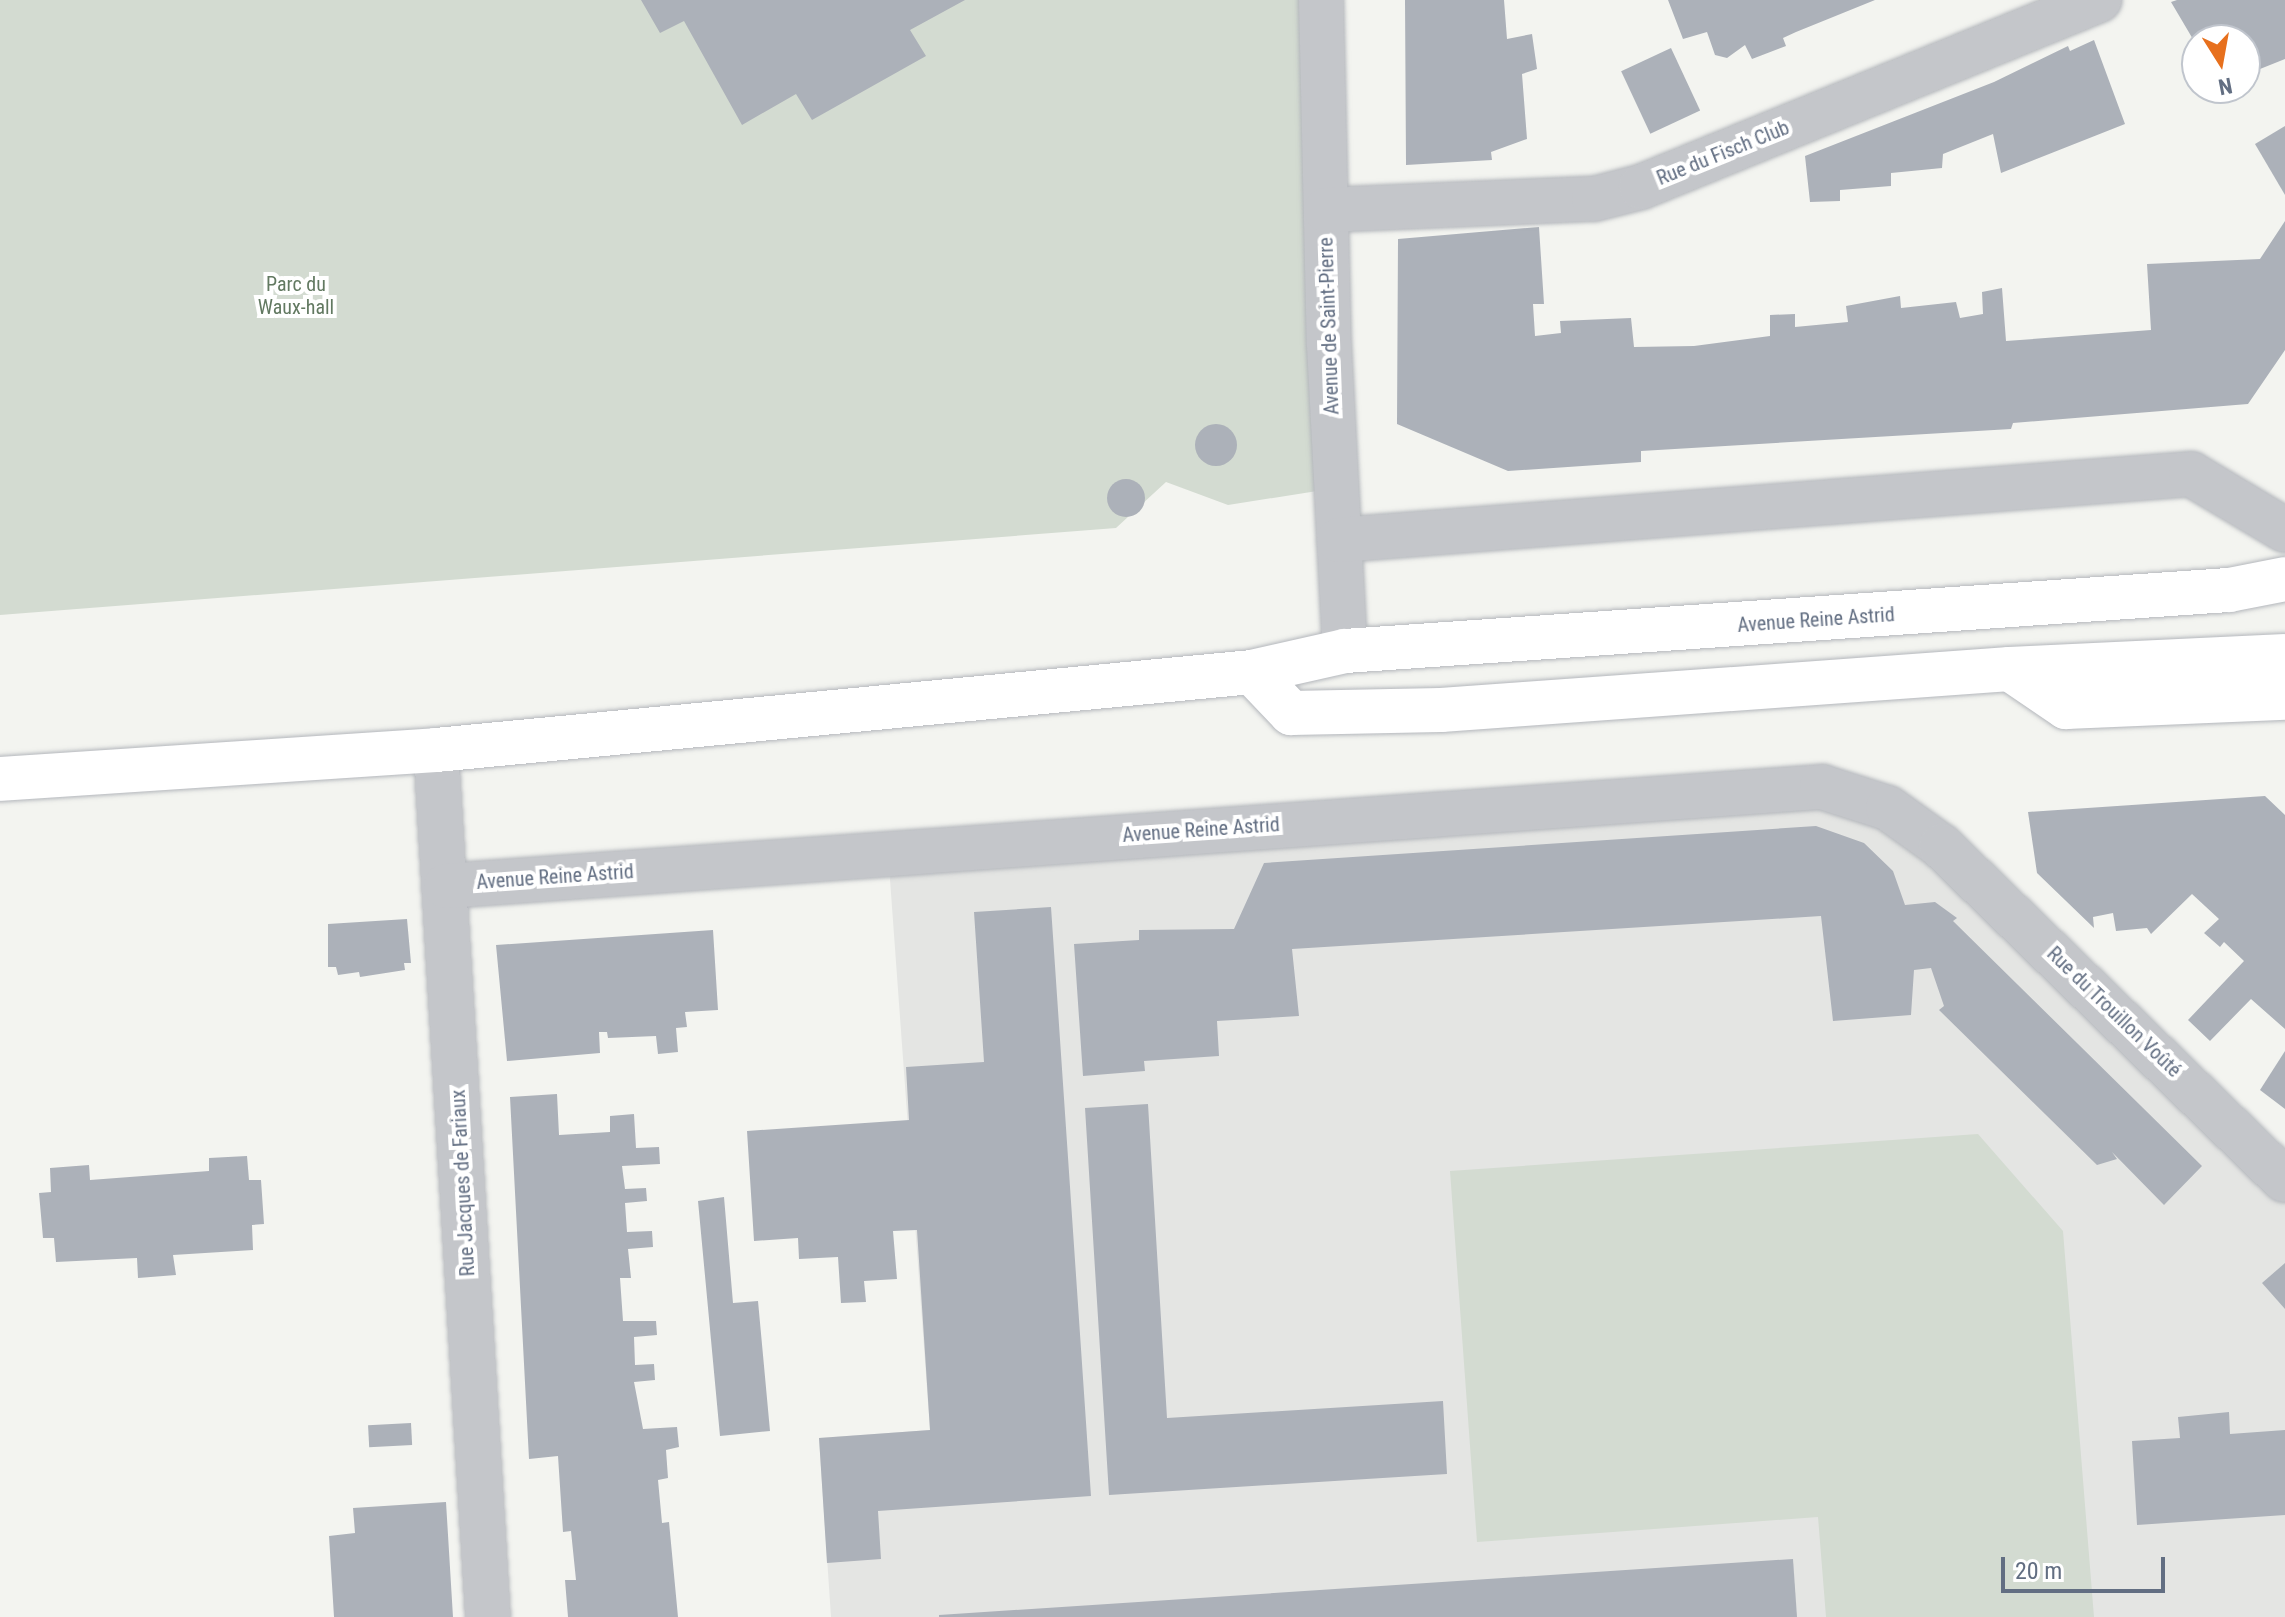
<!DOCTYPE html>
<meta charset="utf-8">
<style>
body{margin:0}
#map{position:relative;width:2285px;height:1617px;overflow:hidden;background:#f3f4f0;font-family:"Roboto Condensed",sans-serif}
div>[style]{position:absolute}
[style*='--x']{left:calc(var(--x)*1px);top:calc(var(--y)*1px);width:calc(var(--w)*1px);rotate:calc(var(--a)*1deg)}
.built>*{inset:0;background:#e4e5e3}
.green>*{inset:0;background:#d3dbd1}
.building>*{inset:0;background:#acb1b9;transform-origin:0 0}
.round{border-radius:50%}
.roads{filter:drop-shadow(0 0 2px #b4b7bc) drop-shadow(0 0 2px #b4b7bc)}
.minor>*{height:44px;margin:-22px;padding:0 22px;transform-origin:22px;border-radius:22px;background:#c4c6ca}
.major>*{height:44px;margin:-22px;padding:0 22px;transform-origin:22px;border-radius:22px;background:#fff}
span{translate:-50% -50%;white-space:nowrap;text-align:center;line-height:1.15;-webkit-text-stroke:8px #fff;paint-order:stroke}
.street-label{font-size:20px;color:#626e82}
.park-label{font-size:20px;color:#627961}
.north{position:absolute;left:2181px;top:24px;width:80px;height:80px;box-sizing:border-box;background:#fff;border:2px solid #c0c5cd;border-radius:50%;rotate:169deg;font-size:22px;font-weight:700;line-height:32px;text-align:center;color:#626e82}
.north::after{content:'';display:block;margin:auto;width:28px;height:36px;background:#e7701d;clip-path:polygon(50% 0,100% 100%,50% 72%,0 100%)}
.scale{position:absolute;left:2001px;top:1557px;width:164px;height:36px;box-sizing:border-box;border:4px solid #626e82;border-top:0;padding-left:10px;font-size:24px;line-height:28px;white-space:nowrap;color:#626e82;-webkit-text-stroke:6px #fff;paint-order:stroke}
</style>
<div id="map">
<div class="built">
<div style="clip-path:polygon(1822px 787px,1888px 808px,2285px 1180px,2285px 1617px,831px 1617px,819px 1438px,930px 1430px,888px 852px)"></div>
</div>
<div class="green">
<div style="clip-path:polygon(0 0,1321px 0,1336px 488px,1228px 505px,1166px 482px,1116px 528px,0 615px)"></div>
<div style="clip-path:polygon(1978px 1134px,2063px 1231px,2094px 1617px,1826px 1617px,1818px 1517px,1477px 1542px,1450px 1171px)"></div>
</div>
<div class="building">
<div style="clip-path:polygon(641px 0,965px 0,910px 30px,926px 56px,812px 120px,796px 94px,742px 125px,684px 21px,660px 33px)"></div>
<div style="clip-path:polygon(1405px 0,1504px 0,1507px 39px,1532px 34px,1537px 69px,1522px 74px,1527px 139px,1491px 152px,1492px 160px,1406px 165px)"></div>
<div style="clip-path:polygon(1668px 0,1875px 0,1796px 32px,1783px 38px,1786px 46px,1752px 59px,1745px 45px,1727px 58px,1715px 55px,1707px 32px,1683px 39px)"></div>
<div style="clip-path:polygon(2177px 0,2285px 0,2285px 59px,2245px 75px,2245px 40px,2197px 40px,2197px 46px,2171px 2px)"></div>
<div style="clip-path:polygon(2094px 40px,2125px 124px,2001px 173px,1993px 134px,1943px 154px,1942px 168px,1891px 173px,1891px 186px,1840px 190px,1840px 201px,1810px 202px,1805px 156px,1994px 82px,2068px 46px,2070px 51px)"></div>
<div style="left:1671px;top:48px;width:69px;height:55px;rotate:65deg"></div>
<div style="clip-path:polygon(2285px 126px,2285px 195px,2255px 144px)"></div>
<div style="clip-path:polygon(2285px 221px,2285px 350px,2248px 404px,2013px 423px,2011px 429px,1641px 451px,1641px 462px,1508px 471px,1397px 424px,1398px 239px,1539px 227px,1544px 304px,1533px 304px,1535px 336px,1561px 333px,1560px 321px,1631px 318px,1634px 347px,1694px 346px,1770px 336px,1770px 315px,1795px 314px,1795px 327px,1848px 322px,1846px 306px,1900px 296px,1901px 308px,1956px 302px,1960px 318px,1983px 314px,1982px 292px,2002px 288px,2006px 341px,2151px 330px,2147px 264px,2260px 259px)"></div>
<div class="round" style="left:1195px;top:424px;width:42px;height:42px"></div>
<div class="round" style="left:1107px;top:479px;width:38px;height:38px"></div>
<div style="clip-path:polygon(2265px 796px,2285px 815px,2285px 1029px,2251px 999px,2210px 1041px,2188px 1020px,2244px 961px,2224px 942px,2220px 947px,2204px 933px,2219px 919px,2192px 894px,2151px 934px,2147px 928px,2116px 931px,2113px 913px,2093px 917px,2094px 928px,2037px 873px,2028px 812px)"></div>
<div style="clip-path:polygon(1816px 826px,1864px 843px,1893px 871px,1905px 905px,1935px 902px,1957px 918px,1953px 921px,2202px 1166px,2164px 1205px,2112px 1152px,2117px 1159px,2097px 1165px,1939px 1010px,1944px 1006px,1931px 968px,1914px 970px,1911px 1015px,1833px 1021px,1821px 916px,1292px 949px,1299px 1016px,1217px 1021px,1219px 1056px,1144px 1061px,1145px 1071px,1083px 1076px,1074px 944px,1139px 940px,1139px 930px,1234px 929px,1264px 863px)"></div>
<div style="clip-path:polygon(1051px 907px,1091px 1496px,878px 1511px,881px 1559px,827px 1563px,819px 1438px,930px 1430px,917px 1230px,893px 1231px,897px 1279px,864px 1281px,866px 1302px,841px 1303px,838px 1257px,799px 1259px,798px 1238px,754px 1241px,747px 1131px,909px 1120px,906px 1067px,984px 1062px,974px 912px)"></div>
<div style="clip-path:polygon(407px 919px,411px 963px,404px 963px,405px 970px,360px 977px,359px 972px,338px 975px,336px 967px,328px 967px,328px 924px)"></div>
<div style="clip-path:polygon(713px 930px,718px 1010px,685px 1012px,687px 1027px,676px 1028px,678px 1052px,658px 1054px,656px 1036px,608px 1038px,607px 1032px,599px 1032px,600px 1053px,507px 1061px,496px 945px)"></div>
<div style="clip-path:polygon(2285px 1051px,2285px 1109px,2260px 1090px)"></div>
<div style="clip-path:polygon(557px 1094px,559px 1135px,610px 1132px,610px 1116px,634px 1114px,636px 1148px,659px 1147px,660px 1164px,622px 1166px,625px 1189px,646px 1188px,647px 1201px,625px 1203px,627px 1232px,652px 1231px,653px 1247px,628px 1249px,631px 1278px,620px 1278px,623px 1321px,656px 1321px,657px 1335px,634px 1337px,635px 1365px,654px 1364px,655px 1380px,634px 1382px,643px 1429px,677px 1427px,679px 1447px,666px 1450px,668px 1478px,658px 1480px,662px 1523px,669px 1522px,678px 1617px,568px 1617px,565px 1580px,576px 1580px,571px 1531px,563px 1532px,558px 1456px,529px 1459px,510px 1097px)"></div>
<div style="clip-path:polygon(1148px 1104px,1167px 1418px,1443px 1401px,1447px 1474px,1109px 1495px,1085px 1108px)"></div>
<div style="clip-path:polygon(247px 1156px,249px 1180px,261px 1180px,264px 1224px,252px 1225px,253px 1250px,173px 1255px,176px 1275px,138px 1278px,137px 1258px,56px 1262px,54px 1238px,43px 1238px,39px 1193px,51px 1192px,50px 1168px,89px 1165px,90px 1180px,209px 1171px,209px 1158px)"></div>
<div style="clip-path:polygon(724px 1197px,733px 1303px,758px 1301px,770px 1431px,720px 1436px,698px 1201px)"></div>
<div style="clip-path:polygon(2285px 1263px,2285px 1309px,2262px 1283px)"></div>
<div style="clip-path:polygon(2229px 1412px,2230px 1434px,2285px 1430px,2285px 1515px,2137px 1525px,2132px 1441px,2180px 1438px,2178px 1417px)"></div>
<div style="left:411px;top:1423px;width:22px;height:43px;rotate:87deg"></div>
<div style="clip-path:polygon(446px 1502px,453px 1617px,334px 1617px,329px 1536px,355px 1533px,353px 1508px)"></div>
<div style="clip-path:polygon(1793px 1559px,1797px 1617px,939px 1617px,939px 1615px)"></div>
</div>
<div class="roads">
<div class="minor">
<div style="--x:1321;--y:0;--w:345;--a:88.7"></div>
<div style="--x:1329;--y:345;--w:306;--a:87"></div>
<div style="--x:1326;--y:210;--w:268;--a:-2.4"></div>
<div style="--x:1594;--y:199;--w:49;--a:-14.3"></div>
<div style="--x:1641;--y:187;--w:495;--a:-22.2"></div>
<div style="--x:1339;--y:540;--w:855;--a:-4.43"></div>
<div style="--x:2191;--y:474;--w:109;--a:30.8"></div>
<div style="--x:436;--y:750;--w:869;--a:86.57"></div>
<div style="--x:446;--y:886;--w:1380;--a:-4.12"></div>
<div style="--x:1822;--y:787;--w:69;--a:17.7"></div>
<div style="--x:1888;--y:808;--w:65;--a:35.6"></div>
<div style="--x:1941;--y:846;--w:479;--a:44.2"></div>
</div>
<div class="major">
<div style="--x:2010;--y:669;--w:68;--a:34.2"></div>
<div style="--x:2066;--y:707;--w:219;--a:-2.4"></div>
<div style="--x:1252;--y:672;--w:57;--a:46.4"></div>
<div style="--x:1291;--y:713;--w:150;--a:-1.1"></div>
<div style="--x:1441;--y:710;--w:570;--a:-4.12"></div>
<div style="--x:2010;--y:669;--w:275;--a:-2.7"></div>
<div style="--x:0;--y:779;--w:437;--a:-3.8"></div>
<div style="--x:436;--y:750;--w:820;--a:-5.46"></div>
<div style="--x:1252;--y:672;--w:95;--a:-12.7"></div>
<div style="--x:1345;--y:651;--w:886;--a:-3.95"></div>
<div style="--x:2229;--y:590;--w:57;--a:-11.1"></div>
</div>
</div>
<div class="street-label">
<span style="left:1723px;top:153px;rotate:-22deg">Rue du Fisch Club</span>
<span style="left:1329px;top:326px;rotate:-92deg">Avenue de Saint-Pierre</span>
<span style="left:1816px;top:620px;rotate:-4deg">Avenue Reine Astrid</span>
<span style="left:1201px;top:830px;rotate:-4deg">Avenue Reine Astrid</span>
<span style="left:555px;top:877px;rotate:-4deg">Avenue Reine Astrid</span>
<span style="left:2114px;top:1012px;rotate:44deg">Rue du Trouillon Voûté</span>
<span style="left:463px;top:1183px;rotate:-93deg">Rue Jacques de Fariaux</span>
</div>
<div class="park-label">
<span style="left:296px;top:296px">Parc du<br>Waux-hall</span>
</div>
<div class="north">N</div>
<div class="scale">20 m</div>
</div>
